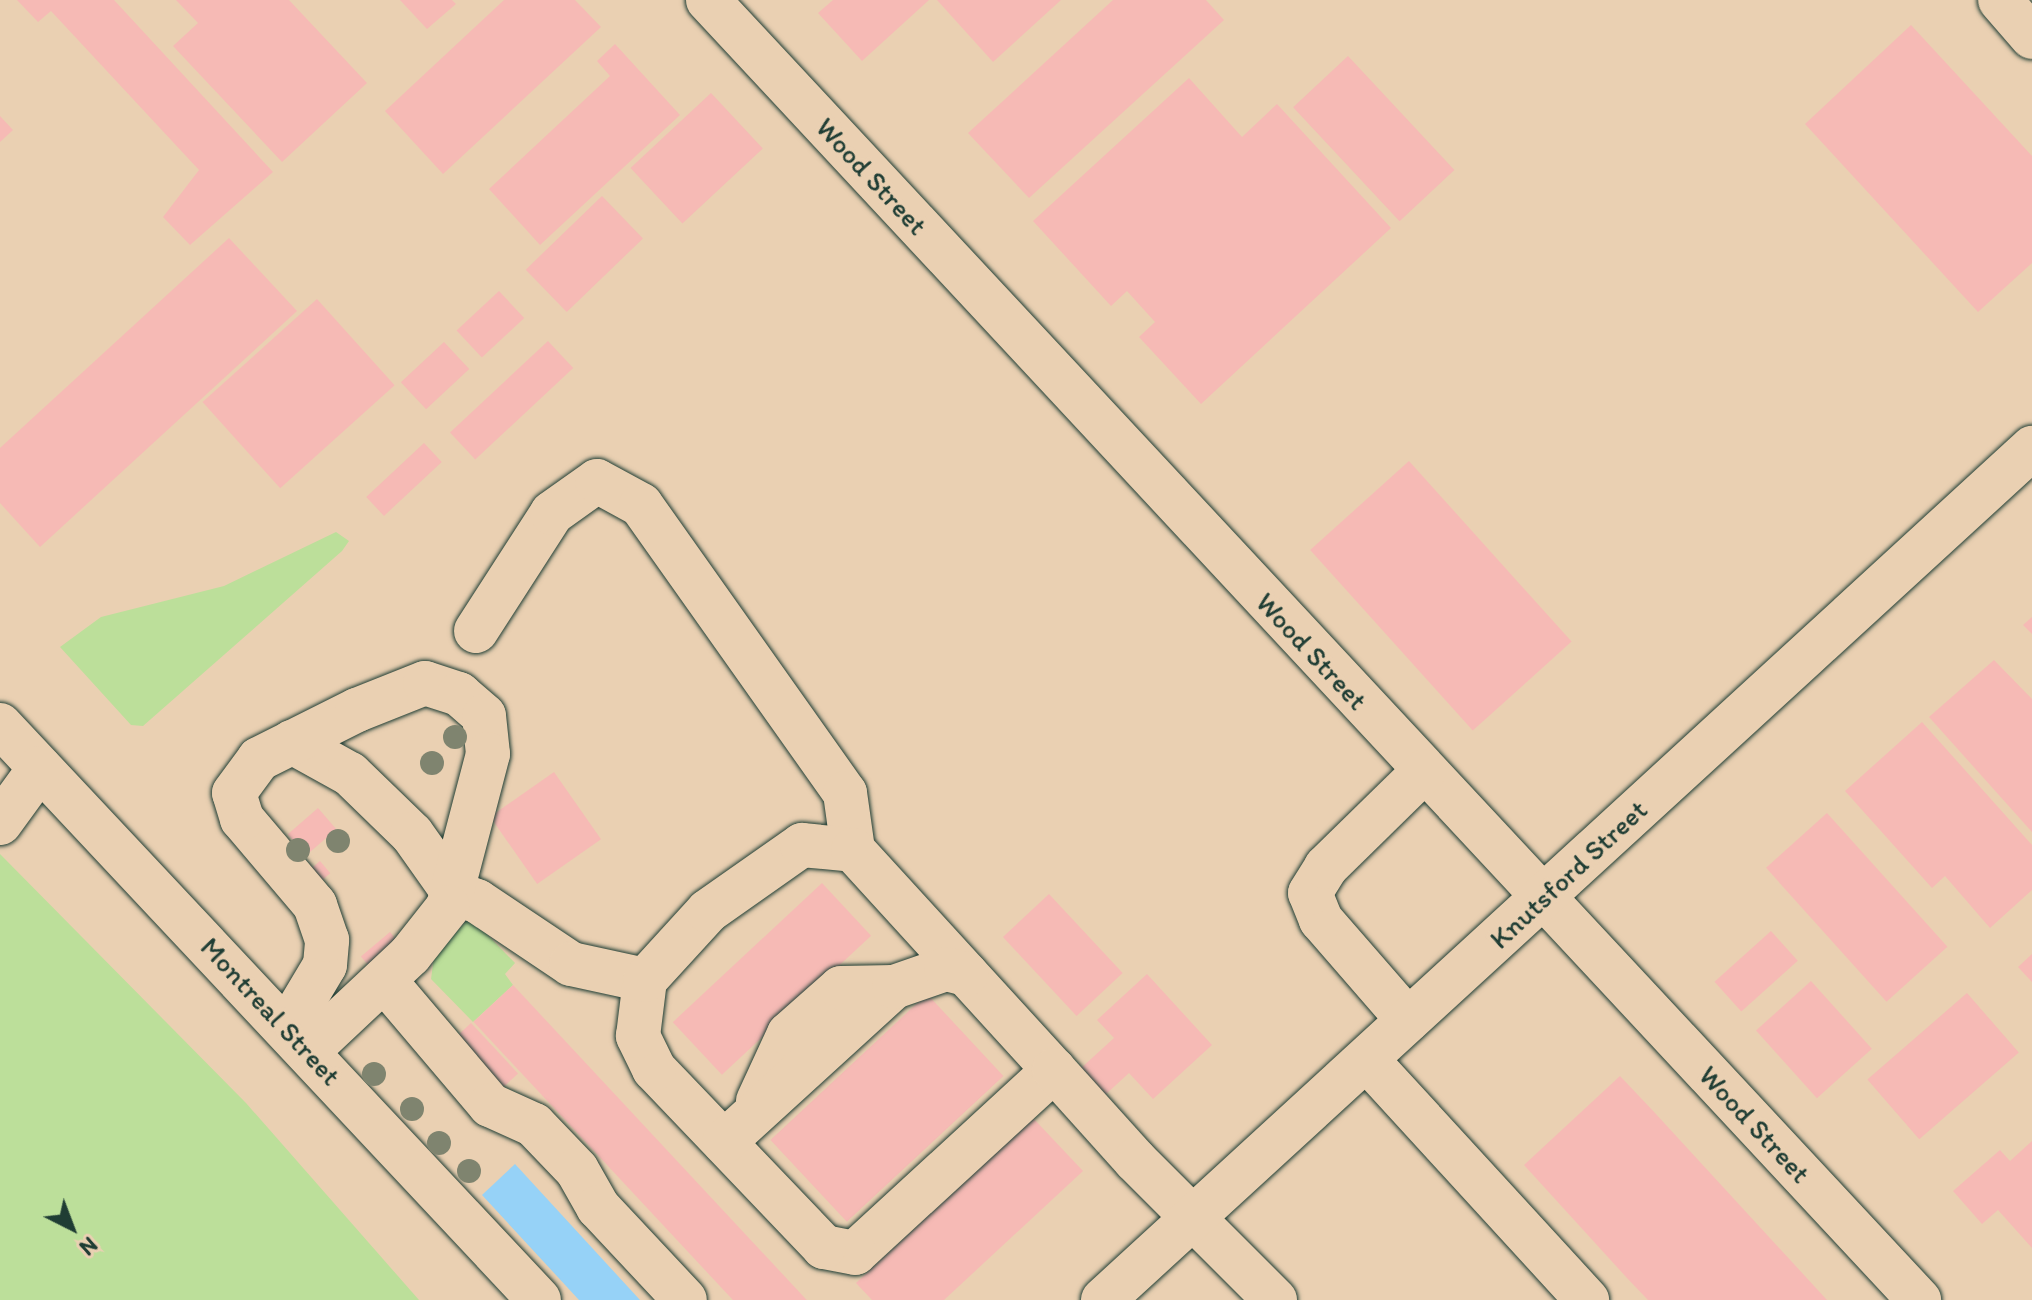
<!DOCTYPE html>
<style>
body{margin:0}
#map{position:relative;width:2032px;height:1300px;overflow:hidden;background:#ead0b2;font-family:Itim,sans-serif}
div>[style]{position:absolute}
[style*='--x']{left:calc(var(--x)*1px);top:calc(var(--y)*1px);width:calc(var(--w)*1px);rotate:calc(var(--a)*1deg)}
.green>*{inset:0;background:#bcdf9a}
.water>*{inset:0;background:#96d2f7}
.building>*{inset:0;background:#f6bab5;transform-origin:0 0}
.roads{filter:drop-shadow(0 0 2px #1f3d34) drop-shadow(0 0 2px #1f3d34)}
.minor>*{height:44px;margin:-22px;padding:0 22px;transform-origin:22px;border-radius:22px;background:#ead0b2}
.trees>*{width:24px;height:24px;margin:-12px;border-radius:50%;background:#7f846f}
span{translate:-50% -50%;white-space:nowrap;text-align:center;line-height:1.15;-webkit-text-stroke:8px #ead0b2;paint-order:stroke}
.street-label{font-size:28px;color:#1f3d34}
.north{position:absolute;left:32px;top:1188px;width:80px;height:80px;-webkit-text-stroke:6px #ead0b2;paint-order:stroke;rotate:138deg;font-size:22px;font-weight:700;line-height:32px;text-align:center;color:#1f3d34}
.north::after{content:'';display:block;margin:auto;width:28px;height:36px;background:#1f3d34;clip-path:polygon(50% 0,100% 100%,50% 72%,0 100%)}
</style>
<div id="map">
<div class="green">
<div style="clip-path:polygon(336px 532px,349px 541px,342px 551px,143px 726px,131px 725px,60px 647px,101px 617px,224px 586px)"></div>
<div style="clip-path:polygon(0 854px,246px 1103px,419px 1300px,0 1300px)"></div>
<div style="clip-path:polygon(470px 917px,515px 963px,505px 974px,513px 985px,473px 1022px,431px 979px,434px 957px)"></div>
</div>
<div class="water">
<div style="clip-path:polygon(515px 1164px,640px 1300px,579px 1300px,482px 1195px)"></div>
</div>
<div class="building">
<div style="clip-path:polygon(17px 0,114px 0,273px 172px,190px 245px,163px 217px,199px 170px,51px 11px,38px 22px)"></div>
<div style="clip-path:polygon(176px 0,289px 0,367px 83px,282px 162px,173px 46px,198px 23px)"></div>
<div style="clip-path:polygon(400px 0,452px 0,456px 4px,427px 29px)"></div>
<div style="clip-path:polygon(504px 0,575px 0,601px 27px,443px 174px,385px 111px)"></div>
<div style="clip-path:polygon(833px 0,929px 0,862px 61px,818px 13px)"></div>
<div style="clip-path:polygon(937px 0,1061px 0,993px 62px)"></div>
<div style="clip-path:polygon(1113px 0,1206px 0,1224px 20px,1029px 198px,968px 133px)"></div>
<div style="clip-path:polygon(1911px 25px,2032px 156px,2032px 263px,1978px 312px,1805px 124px)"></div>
<div style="clip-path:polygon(615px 44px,680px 115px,540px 245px,489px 189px,610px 76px,597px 61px)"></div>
<div style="left:1348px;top:56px;width:156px;height:75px;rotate:47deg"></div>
<div style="clip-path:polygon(1189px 78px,1242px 137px,1277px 104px,1391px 228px,1201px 404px,1139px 337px,1155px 322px,1127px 291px,1111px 306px,1033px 221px)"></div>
<div style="left:711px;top:93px;width:76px;height:110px;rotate:47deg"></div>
<div style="clip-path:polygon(0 116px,13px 130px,0 142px)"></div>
<div style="left:602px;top:196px;width:59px;height:106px;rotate:46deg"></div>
<div style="clip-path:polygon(229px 238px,297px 311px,40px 547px,0 503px,0 448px)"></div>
<div style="left:499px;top:291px;width:37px;height:58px;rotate:47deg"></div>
<div style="left:317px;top:299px;width:116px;height:154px;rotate:48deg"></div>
<div style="left:548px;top:341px;width:37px;height:134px;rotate:47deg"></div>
<div style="left:444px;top:342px;width:37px;height:59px;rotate:47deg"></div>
<div style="left:424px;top:443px;width:26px;height:79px;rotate:47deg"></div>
<div style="left:1409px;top:461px;width:243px;height:133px;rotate:48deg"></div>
<div style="clip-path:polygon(2032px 617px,2032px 634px,2023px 625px)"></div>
<div style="clip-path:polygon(1994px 660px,2032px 699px,2032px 832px,1929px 717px)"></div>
<div style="clip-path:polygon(1922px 722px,2032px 845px,2032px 890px,1990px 928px,1945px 876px,1932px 888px,1845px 791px)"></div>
<div style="left:554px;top:772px;width:82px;height:78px;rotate:55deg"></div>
<div style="left:318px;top:808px;width:28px;height:40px;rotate:49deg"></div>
<div style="left:1827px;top:813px;width:180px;height:82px;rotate:48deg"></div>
<div style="left:320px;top:861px;width:16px;height:14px;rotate:50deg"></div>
<div style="left:822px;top:883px;width:72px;height:204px;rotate:47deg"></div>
<div style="left:1049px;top:894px;width:108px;height:63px;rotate:47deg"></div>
<div style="left:1771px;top:931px;width:40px;height:76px;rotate:48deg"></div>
<div style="left:390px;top:932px;width:17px;height:38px;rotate:50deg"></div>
<div style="clip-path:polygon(2032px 954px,2032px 982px,2018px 967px)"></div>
<div style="clip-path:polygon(1147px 974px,1212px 1045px,1153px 1099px,1129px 1073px,1105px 1095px,1080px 1069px,1114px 1038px,1097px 1020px)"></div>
<div style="left:1811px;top:981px;width:91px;height:74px;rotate:48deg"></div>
<div style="left:513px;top:985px;width:431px;height:54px;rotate:47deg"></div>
<div style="left:1967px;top:993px;width:79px;height:132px;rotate:49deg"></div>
<div style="left:927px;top:994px;width:112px;height:214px;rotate:47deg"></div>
<div style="left:471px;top:1023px;width:69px;height:58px;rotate:47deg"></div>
<div style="clip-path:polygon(1620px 1076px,1655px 1113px,1827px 1300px,1648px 1300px,1627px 1278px,1524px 1165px)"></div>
<div style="clip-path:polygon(1033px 1118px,1083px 1171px,944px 1300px,872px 1300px,856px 1283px)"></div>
<div style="clip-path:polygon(2032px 1141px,2032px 1248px,1998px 1210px,1982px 1224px,1953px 1191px,2000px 1150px,2010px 1161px)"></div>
</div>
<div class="roads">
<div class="minor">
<div style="--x:708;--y:0;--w:1777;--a:47.03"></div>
<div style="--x:2000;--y:0;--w:49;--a:49.1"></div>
<div style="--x:476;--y:631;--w:140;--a:-57.2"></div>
<div style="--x:552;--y:513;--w:55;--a:-35.4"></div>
<div style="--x:597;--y:481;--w:50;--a:28.6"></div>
<div style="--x:641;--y:505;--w:353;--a:54.7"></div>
<div style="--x:845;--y:793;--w:58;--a:82"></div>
<div style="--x:0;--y:725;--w:788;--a:46.85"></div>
<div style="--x:292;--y:742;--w:66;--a:28.9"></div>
<div style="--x:350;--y:774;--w:86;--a:44.1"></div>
<div style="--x:412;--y:834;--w:71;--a:54.7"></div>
<div style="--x:453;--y:892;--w:26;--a:21"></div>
<div style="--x:477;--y:901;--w:113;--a:33.8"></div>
<div style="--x:571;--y:964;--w:76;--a:12.2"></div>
<div style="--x:0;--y:823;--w:68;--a:-54"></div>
<div style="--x:384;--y:980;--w:164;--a:49.7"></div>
<div style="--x:490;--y:1105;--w:48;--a:24.4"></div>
<div style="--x:534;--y:1125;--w:62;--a:46.3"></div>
<div style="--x:577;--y:1170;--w:43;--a:60.4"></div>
<div style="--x:598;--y:1207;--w:127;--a:46.9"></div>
<div style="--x:1408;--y:1020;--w:133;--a:-131"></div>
<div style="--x:1321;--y:920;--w:29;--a:-112"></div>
<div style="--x:1310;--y:893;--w:31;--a:-58"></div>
<div style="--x:1326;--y:867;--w:137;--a:-44.4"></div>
<div style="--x:288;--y:1027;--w:72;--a:-59.2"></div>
<div style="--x:325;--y:965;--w:25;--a:-85"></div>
<div style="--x:327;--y:940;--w:37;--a:-109"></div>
<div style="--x:315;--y:905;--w:113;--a:-130.3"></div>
<div style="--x:242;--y:819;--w:27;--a:-107"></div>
<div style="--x:234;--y:793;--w:42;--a:-53.7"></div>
<div style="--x:259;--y:759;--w:110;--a:-26.6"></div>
<div style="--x:357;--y:710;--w:73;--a:-21.7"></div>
<div style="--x:425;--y:683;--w:36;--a:18"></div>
<div style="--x:459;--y:694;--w:33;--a:41"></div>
<div style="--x:484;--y:716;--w:38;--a:84"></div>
<div style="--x:488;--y:754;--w:158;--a:104.7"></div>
<div style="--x:448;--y:907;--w:61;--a:128.4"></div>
<div style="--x:410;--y:955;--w:139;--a:136.8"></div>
<div style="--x:1367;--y:1060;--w:326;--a:47.5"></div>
<div style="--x:1054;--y:1070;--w:270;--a:137.4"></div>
<div style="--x:855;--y:1253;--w:32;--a:-169"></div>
<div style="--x:824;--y:1247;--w:246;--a:-133.7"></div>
<div style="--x:654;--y:1069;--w:37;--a:-116"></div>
<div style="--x:638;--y:1036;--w:56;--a:-82.9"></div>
<div style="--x:645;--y:980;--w:93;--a:-47.6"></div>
<div style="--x:708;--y:911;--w:115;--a:-35.1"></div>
<div style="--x:802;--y:845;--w:51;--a:5.6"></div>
<div style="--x:853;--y:850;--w:298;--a:47.6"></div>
<div style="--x:1054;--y:1070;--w:121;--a:48"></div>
<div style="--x:1135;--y:1160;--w:198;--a:45"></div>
<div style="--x:758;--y:1101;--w:74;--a:-65.2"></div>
<div style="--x:789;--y:1034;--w:69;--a:-41.5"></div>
<div style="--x:841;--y:988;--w:53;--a:-1.1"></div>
<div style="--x:724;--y:1142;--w:230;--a:-42.4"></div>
<div style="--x:894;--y:987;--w:55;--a:-19.1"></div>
<div style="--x:946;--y:969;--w:21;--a:14"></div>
<div style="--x:1103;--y:1300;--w:1261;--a:-42.52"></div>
</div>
</div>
<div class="trees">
<div style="left:455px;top:737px"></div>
<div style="left:432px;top:763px"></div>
<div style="left:338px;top:841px"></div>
<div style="left:298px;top:850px"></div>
<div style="left:374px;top:1074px"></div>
<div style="left:412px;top:1109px"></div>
<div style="left:439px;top:1143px"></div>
<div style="left:469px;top:1171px"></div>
</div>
<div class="street-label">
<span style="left:872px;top:176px;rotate:47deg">Wood Street</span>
<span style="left:1312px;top:651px;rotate:47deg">Wood Street</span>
<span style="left:1568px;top:874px;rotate:-43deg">Knutsford Street</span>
<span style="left:271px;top:1011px;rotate:47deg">Montreal Street</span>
<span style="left:1755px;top:1124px;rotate:47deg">Wood Street</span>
</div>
<div class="north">N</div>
</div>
